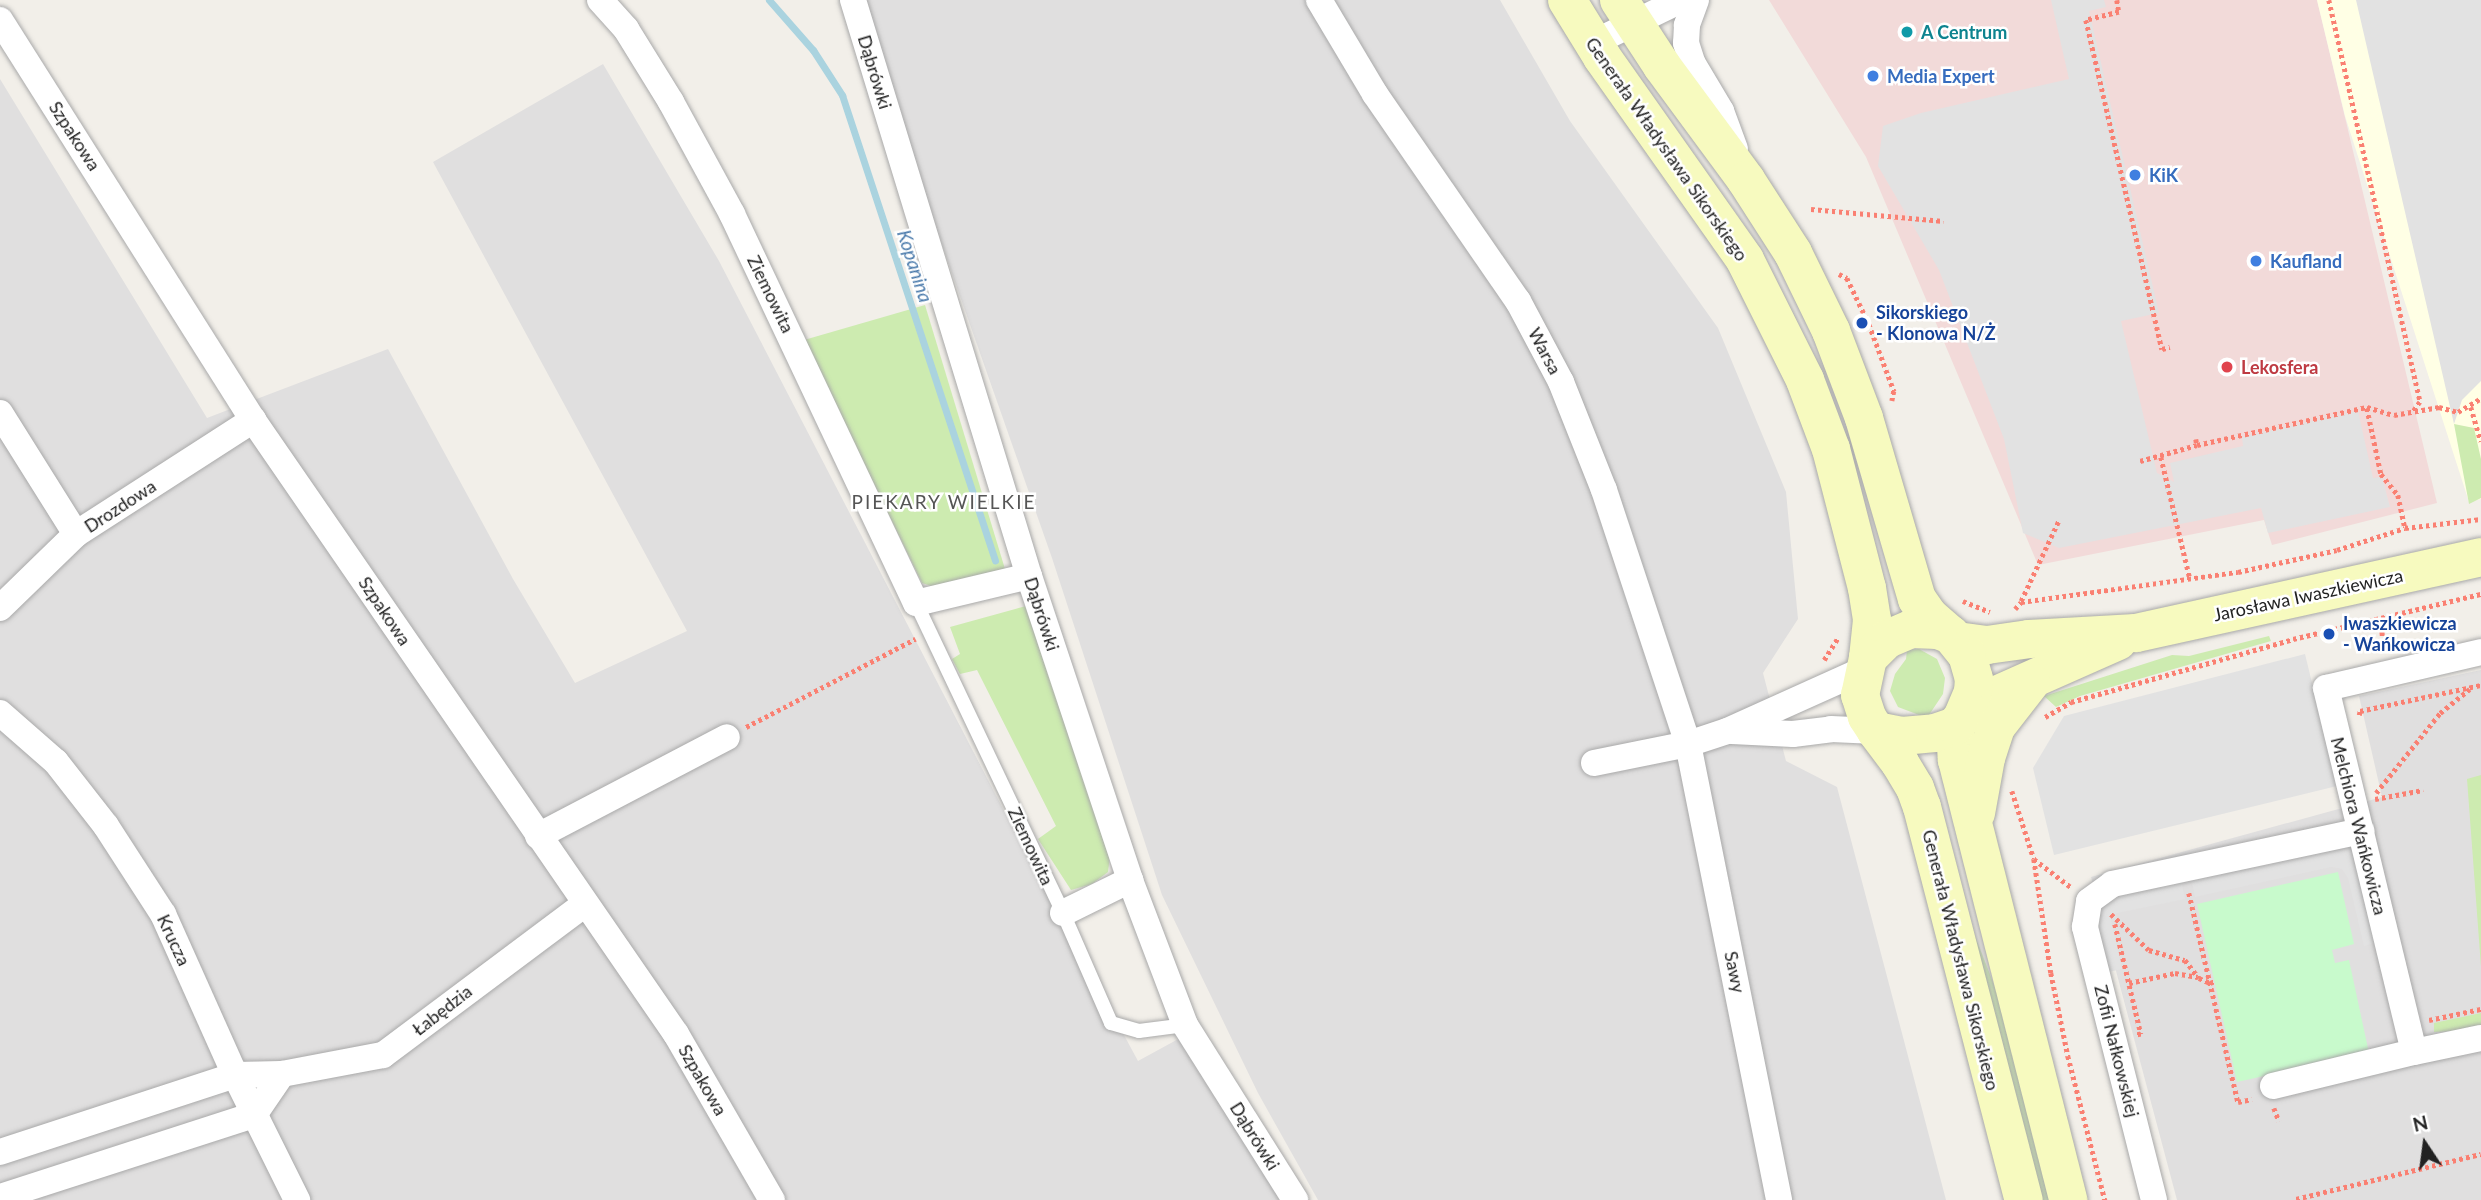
<!DOCTYPE html>
<meta charset="utf-8">
<style>
body{margin:0}
#map{position:relative;width:2481px;height:1200px;overflow:hidden;background:#f2efe9;font-family:Lato,sans-serif}
div>[style]{position:absolute}
[style*='--x']{left:calc(var(--x)*1px);top:calc(var(--y)*1px);width:calc(var(--w)*1px);rotate:calc(var(--a)*1deg)}
.residential>*{inset:0;background:#e0dfdf}
.commercial>*{inset:0;background:#f2dad9}
.education>*{inset:0;background:#ffffe5}
.grass>*{inset:0;background:#cdebb0}
.park>*{inset:0;background:#c8facc}
.parking>*{inset:0;background:#e2e2e2}
.stream>*{height:7px;margin:-3.5px;padding:0 3.5px;transform-origin:3.5px;border-radius:3.5px;background:#aad3df}
.path>*{height:4.5px;margin-top:-2.25px;transform-origin:0;background:repeating-linear-gradient(90deg,#fa8072 0 3.5px,transparent 0 7px)}
.roads{filter:drop-shadow(0 0 2px #a9a9a9) drop-shadow(0 0 2px #a9a9a9)}
.lane>*{height:14px;margin:-7px;padding:0 7px;transform-origin:7px;border-radius:7px;background:#fff}
.street>*{height:26px;margin:-13px;padding:0 13px;transform-origin:13px;border-radius:13px;background:#fff}
.secondary>*{height:38px;margin:-19px;padding:0 19px;transform-origin:19px;border-radius:19px;background:#f7fabf}
.dots>*{width:19px;height:19px;translate:-50% -50%;box-sizing:border-box;border:4px solid #fff;border-radius:50%}
span{translate:-50% -50%;white-space:nowrap;text-align:center;line-height:1.15;-webkit-text-stroke:5px #fff;paint-order:stroke}
.culture-label{font-size:18px;color:#0d838f;font-weight:700}
.left{translate:0 -50%;text-align:left}
.street-label{font-size:18px;color:#222}
.shop-label{font-size:18px;color:#366cbe;font-weight:700}
.transit-label{font-size:18px;color:#164399;font-weight:700}
.health-label{font-size:18px;color:#be3a42;font-weight:700}
.water-label{font-size:19px;color:#4a7aab;font-style:italic}
.neighbourhood-label{font-size:19px;color:#555;letter-spacing:2px}
.north{position:absolute;left:2390px;top:1109px;width:70px;height:70px;-webkit-text-stroke:5px #fff;paint-order:stroke;rotate:347deg;font-size:19px;font-weight:700;line-height:28px;text-align:center;color:#222}
.north::after{content:'';display:block;margin:auto;width:24px;height:32px;background:#222;clip-path:polygon(50% 0,100% 100%,50% 72%,0 100%)}
</style>
<div id="map">
<div class="residential">
<div style="clip-path:polygon(856px 0,1500px 0,1570px 121px,1718px 328px,1786px 492px,1798px 619px,1763px 673px,1786px 761px,1837px 787px,1946px 1200px,1318px 1200px,1258px 1093px,1162px 895px,1052px 558px)"></div>
<div style="clip-path:polygon(603px 64px,719px 261px,1030px 861px,1138px 1061px,1182px 1037px,1286px 1200px,0 1200px,0 79px,207px 418px,388px 349px,513px 579px,575px 683px,687px 631px,433px 162px)"></div>
<div style="clip-path:polygon(2481px 670px,2481px 1200px,2177px 1200px,2091px 877px,2382px 797px,2359px 696px)"></div>
</div>
<div class="commercial">
<div style="clip-path:polygon(1769px 0,2317px 0,2437px 503px,2272px 545px,2264px 520px,2038px 565px,1866px 157px)"></div>
</div>
<div class="education">
<div style="clip-path:polygon(2317px 0,2481px 0,2481px 499px,2469px 502px,2345px 116px)"></div>
</div>
<div class="grass">
<div style="clip-path:polygon(925px 305px,1005px 569px,946px 591px,922px 583px,804px 340px)"></div>
<div style="clip-path:polygon(2454px 424px,2474px 428px,2481px 459px,2481px 498px,2469px 504px)"></div>
<div style="clip-path:polygon(1026px 606px,1110px 856px,1108px 872px,1092px 884px,1071px 890px,1038px 839px,1056px 826px,977px 670px,960px 674px,952px 659px,960px 654px,950px 627px)"></div>
<div style="clip-path:polygon(2269px 636px,2271px 641px,2080px 696px,2056px 707px,2044px 696px,2172px 655px,2189px 656px)"></div>
<div style="clip-path:polygon(1919px 649px,1937px 659px,1945px 678px,1943px 694px,1927px 718px,1898px 707px,1890px 691px,1895px 674px,1906px 659px,1907px 650px)"></div>
<div style="clip-path:polygon(2481px 775px,2481px 967px,2467px 779px)"></div>
<div style="clip-path:polygon(1968px 918px,2005px 1013px,2055px 1200px,2037px 1200px)"></div>
<div style="clip-path:polygon(2481px 1013px,2481px 1030px,2434px 1032px,2434px 1023px)"></div>
</div>
<div class="park">
<div style="clip-path:polygon(2338px 872px,2354px 944px,2332px 950px,2335px 963px,2349px 960px,2369px 1053px,2237px 1082px,2197px 904px)"></div>
</div>
<div class="parking">
<div style="clip-path:polygon(2051px 0,2104px 0,2106px 7px,2089px 11px,2159px 313px,2121px 321px,2157px 473px,2174px 482px,2170px 463px,2243px 446px,2242px 437px,2358px 411px,2373px 478px,2382px 477px,2390px 507px,2268px 533px,2261px 508px,2059px 548px,2023px 533px,2004px 439px,1939px 270px,1878px 166px,1883px 126px,1921px 113px,2069px 79px)"></div>
<div style="clip-path:polygon(2356px 0,2481px 0,2481px 381px,2462px 400px,2454px 424px)"></div>
<div style="clip-path:polygon(2305px 654px,2337px 786px,2054px 855px,2033px 768px,2064px 716px)"></div>
<div style="clip-path:polygon(2328px 849px,2350px 850px,2363px 865px,2381px 941px,2364px 946px,2348px 878px,2342px 869px,2331px 867px,2195px 897px,2191px 878px)"></div>
<div style="clip-path:polygon(2181px 880px,2185px 899px,2117px 913px,2111px 920px,2122px 969px,2104px 973px,2092px 926px,2097px 910px,2114px 895px)"></div>
</div>
<div class="stream">
<div style="--x:769;--y:0;--w:67;--a:48.7"></div>
<div style="--x:813;--y:50;--w:54;--a:57.2"></div>
<div style="--x:842;--y:95;--w:490;--a:71.8"></div>
</div>
<div class="path">
<div style="--x:2117;--y:0;--w:12;--a:81"></div>
<div style="--x:2119;--y:12;--w:34;--a:166"></div>
<div style="--x:2086;--y:20;--w:338;--a:77"></div>
<div style="--x:2162;--y:349;--w:8;--a:-14"></div>
<div style="--x:2329;--y:0;--w:412;--a:77.2"></div>
<div style="--x:2420;--y:402;--w:12;--a:125"></div>
<div style="--x:1811;--y:209;--w:133;--a:5.2"></div>
<div style="--x:1839;--y:274;--w:9;--a:27"></div>
<div style="--x:1847;--y:278;--w:51;--a:64.4"></div>
<div style="--x:1869;--y:324;--w:72;--a:69.5"></div>
<div style="--x:1894;--y:391;--w:10;--a:101"></div>
<div style="--x:2471;--y:407;--w:36;--a:74"></div>
<div style="--x:2367;--y:408;--w:67;--a:78"></div>
<div style="--x:2381;--y:474;--w:27;--a:51"></div>
<div style="--x:2398;--y:495;--w:34;--a:78"></div>
<div style="--x:2196;--y:439;--w:6;--a:81"></div>
<div style="--x:2197;--y:445;--w:174;--a:-12.6"></div>
<div style="--x:2367;--y:407;--w:28;--a:17"></div>
<div style="--x:2394;--y:415;--w:46;--a:-10.1"></div>
<div style="--x:2439;--y:407;--w:20;--a:15"></div>
<div style="--x:2458;--y:412;--w:27;--a:-31"></div>
<div style="--x:2161;--y:457;--w:125;--a:76.6"></div>
<div style="--x:2140;--y:461;--w:59;--a:-15.7"></div>
<div style="--x:1963;--y:601;--w:29;--a:22"></div>
<div style="--x:2021;--y:601;--w:89;--a:-64.9"></div>
<div style="--x:2015;--y:609;--w:9;--a:-49"></div>
<div style="--x:2021;--y:602;--w:219;--a:-7.9"></div>
<div style="--x:2238;--y:572;--w:101;--a:-12.5"></div>
<div style="--x:2337;--y:550;--w:71;--a:-17.9"></div>
<div style="--x:2405;--y:528;--w:77;--a:-6.8"></div>
<div style="--x:2381;--y:618;--w:34;--a:85"></div>
<div style="--x:1824;--y:660;--w:26;--a:-58"></div>
<div style="--x:2359;--y:715;--w:4;--a:-76"></div>
<div style="--x:2360;--y:711;--w:124;--a:-12.1"></div>
<div style="--x:2045;--y:717;--w:30;--a:-30"></div>
<div style="--x:2071;--y:702;--w:231;--a:-15.8"></div>
<div style="--x:2293;--y:639;--w:193;--a:-13.5"></div>
<div style="--x:746;--y:727;--w:191;--a:-27.5"></div>
<div style="--x:2012;--y:791;--w:71;--a:72.1"></div>
<div style="--x:2034;--y:859;--w:115;--a:81.5"></div>
<div style="--x:2051;--y:973;--w:85;--a:78.4"></div>
<div style="--x:2068;--y:1056;--w:149;--a:75.6"></div>
<div style="--x:2376;--y:793;--w:102;--a:-51.3"></div>
<div style="--x:2440;--y:713;--w:38;--a:-39"></div>
<div style="--x:2375;--y:799;--w:49;--a:-10.6"></div>
<div style="--x:2034;--y:859;--w:48;--a:37.3"></div>
<div style="--x:2189;--y:893;--w:215;--a:76.8"></div>
<div style="--x:2238;--y:1102;--w:14;--a:-12"></div>
<div style="--x:2111;--y:914;--w:52;--a:43.5"></div>
<div style="--x:2149;--y:950;--w:37;--a:16"></div>
<div style="--x:2185;--y:960;--w:23;--a:52"></div>
<div style="--x:2199;--y:978;--w:12;--a:24"></div>
<div style="--x:2210;--y:983;--w:5;--a:-22"></div>
<div style="--x:2115;--y:924;--w:113;--a:76.7"></div>
<div style="--x:2141;--y:1034;--w:5;--a:169"></div>
<div style="--x:2129;--y:983;--w:47;--a:-12.3"></div>
<div style="--x:2175;--y:973;--w:23;--a:10"></div>
<div style="--x:2429;--y:1020;--w:53;--a:-11.9"></div>
<div style="--x:2274;--y:1108;--w:14;--a:69"></div>
<div style="--x:2296;--y:1199;--w:190;--a:-13.7"></div>
</div>
<div class="roads">
<div class="lane">
<div style="--x:916;--y:603;--w:343;--a:64.6"></div>
<div style="--x:1063;--y:913;--w:120;--a:66.4"></div>
<div style="--x:1111;--y:1023;--w:29;--a:16"></div>
<div style="--x:1139;--y:1031;--w:46;--a:-7.4"></div>
</div>
<div class="street">
<div style="--x:600;--y:0;--w:39;--a:48"></div>
<div style="--x:626;--y:29;--w:86;--a:58.3"></div>
<div style="--x:671;--y:102;--w:128;--a:61.4"></div>
<div style="--x:732;--y:214;--w:430;--a:64.7"></div>
<div style="--x:916;--y:603;--w:116;--a:-13.4"></div>
<div style="--x:853;--y:0;--w:602;--a:73.01"></div>
<div style="--x:1029;--y:576;--w:320;--a:71.6"></div>
<div style="--x:1130;--y:880;--w:155;--a:69.2"></div>
<div style="--x:1185;--y:1025;--w:207;--a:57.8"></div>
<div style="--x:1319;--y:0;--w:109;--a:59.2"></div>
<div style="--x:1375;--y:94;--w:252;--a:55.4"></div>
<div style="--x:1518;--y:301;--w:92;--a:62"></div>
<div style="--x:1561;--y:382;--w:116;--a:68.3"></div>
<div style="--x:1604;--y:490;--w:268;--a:71.7"></div>
<div style="--x:1688;--y:744;--w:465;--a:78.7"></div>
<div style="--x:1696;--y:0;--w:27;--a:110"></div>
<div style="--x:1687;--y:25;--w:18;--a:93"></div>
<div style="--x:1686;--y:43;--w:22;--a:72"></div>
<div style="--x:1693;--y:64;--w:55;--a:59.2"></div>
<div style="--x:1721;--y:111;--w:40;--a:69.8"></div>
<div style="--x:0;--y:20;--w:473;--a:57.7"></div>
<div style="--x:253;--y:420;--w:746;--a:55.44"></div>
<div style="--x:676;--y:1034;--w:192;--a:60"></div>
<div style="--x:1593;--y:43;--w:98;--a:-26"></div>
<div style="--x:0;--y:413;--w:143;--a:57.9"></div>
<div style="--x:0;--y:608;--w:106;--a:-44.2"></div>
<div style="--x:76;--y:534;--w:211;--a:-32.8"></div>
<div style="--x:2481;--y:652;--w:159;--a:166.9"></div>
<div style="--x:2326;--y:688;--w:374;--a:76.4"></div>
<div style="--x:2414;--y:1052;--w:68;--a:-11.8"></div>
<div style="--x:0;--y:713;--w:74;--a:41.2"></div>
<div style="--x:56;--y:762;--w:81;--a:52"></div>
<div style="--x:106;--y:826;--w:105;--a:57.1"></div>
<div style="--x:163;--y:914;--w:176;--a:65.9"></div>
<div style="--x:235;--y:1075;--w:140;--a:63.6"></div>
<div style="--x:1732;--y:731;--w:61;--a:2.8"></div>
<div style="--x:1793;--y:734;--w:38;--a:-7"></div>
<div style="--x:1831;--y:729;--w:45;--a:2.5"></div>
<div style="--x:1594;--y:763;--w:96;--a:-11.4"></div>
<div style="--x:1688;--y:744;--w:41;--a:-18.4"></div>
<div style="--x:1727;--y:731;--w:149;--a:-24.2"></div>
<div style="--x:538;--y:836;--w:213;--a:-27.6"></div>
<div style="--x:1063;--y:913;--w:75;--a:-26.2"></div>
<div style="--x:2273;--y:1086;--w:145;--a:-13.6"></div>
<div style="--x:0;--y:1152;--w:247;--a:-18.1"></div>
<div style="--x:235;--y:1075;--w:47;--a:-1.2"></div>
<div style="--x:282;--y:1074;--w:103;--a:-10.7"></div>
<div style="--x:383;--y:1055;--w:252;--a:-36.8"></div>
<div style="--x:0;--y:1197;--w:267;--a:-17.9"></div>
<div style="--x:254;--y:1115;--w:50;--a:-55.7"></div>
<div style="--x:2154;--y:1200;--w:282;--a:-104.2"></div>
<div style="--x:2085;--y:927;--w:26;--a:-81"></div>
<div style="--x:2089;--y:901;--w:29;--a:-36"></div>
<div style="--x:2112;--y:884;--w:255;--a:-12"></div>
</div>
<div class="secondary">
<div style="--x:1567;--y:0;--w:67;--a:58.4"></div>
<div style="--x:1602;--y:57;--w:248;--a:54.8"></div>
<div style="--x:1745;--y:260;--w:134;--a:63.4"></div>
<div style="--x:1805;--y:380;--w:74;--a:69.4"></div>
<div style="--x:1831;--y:449;--w:144;--a:75.5"></div>
<div style="--x:1867;--y:588;--w:32;--a:81"></div>
<div style="--x:1872;--y:620;--w:38;--a:96"></div>
<div style="--x:1619;--y:0;--w:79;--a:56.9"></div>
<div style="--x:1662;--y:66;--w:142;--a:53.6"></div>
<div style="--x:1746;--y:180;--w:87;--a:57.2"></div>
<div style="--x:1793;--y:253;--w:87;--a:64"></div>
<div style="--x:1831;--y:331;--w:93;--a:69.2"></div>
<div style="--x:1864;--y:418;--w:189;--a:73.7"></div>
<div style="--x:1917;--y:599;--w:21;--a:55"></div>
<div style="--x:1929;--y:616;--w:29;--a:41"></div>
<div style="--x:1957;--y:641;--w:30;--a:8"></div>
<div style="--x:1987;--y:645;--w:42;--a:-8.1"></div>
<div style="--x:2029;--y:639;--w:107;--a:-3.2"></div>
<div style="--x:2136;--y:633;--w:353;--a:-12.4"></div>
<div style="--x:1967;--y:708;--w:165;--a:-23.9"></div>
<div style="--x:1955;--y:726;--w:34;--a:87"></div>
<div style="--x:1957;--y:760;--w:454;--a:75.8"></div>
<div style="--x:1876;--y:731;--w:26;--a:11"></div>
<div style="--x:1902;--y:736;--w:33;--a:-5"></div>
<div style="--x:1935;--y:733;--w:21;--a:-19"></div>
<div style="--x:1955;--y:726;--w:11;--a:-49"></div>
<div style="--x:1962;--y:718;--w:28;--a:-67"></div>
<div style="--x:1973;--y:692;--w:13;--a:-86"></div>
<div style="--x:1974;--y:679;--w:25;--a:-106"></div>
<div style="--x:1967;--y:655;--w:26;--a:-129"></div>
<div style="--x:1951;--y:635;--w:14;--a:-159"></div>
<div style="--x:1938;--y:630;--w:27;--a:-178"></div>
<div style="--x:1911;--y:629;--w:26;--a:157"></div>
<div style="--x:1887;--y:639;--w:27;--a:135"></div>
<div style="--x:1868;--y:658;--w:38;--a:102"></div>
<div style="--x:1860;--y:695;--w:23;--a:72"></div>
<div style="--x:1867;--y:717;--w:17;--a:57"></div>
<div style="--x:1876;--y:731;--w:40;--a:53"></div>
<div style="--x:1900;--y:763;--w:29;--a:59"></div>
<div style="--x:1915;--y:788;--w:20;--a:70"></div>
<div style="--x:1922;--y:807;--w:406;--a:75.5"></div>
<div style="--x:1976;--y:813;--w:56;--a:-79.7"></div>
<div style="--x:1986;--y:758;--w:33;--a:-72"></div>
<div style="--x:1996;--y:727;--w:57;--a:-52.1"></div>
</div>
</div>
<div class="dots">
<div style="left:1907px;top:32px;background:#0f9aa8"></div>
<div style="left:1873px;top:76px;background:#3f7fe0"></div>
<div style="left:2135px;top:175px;background:#3f7fe0"></div>
<div style="left:2256px;top:261px;background:#3f7fe0"></div>
<div style="left:1862px;top:323px;background:#1a4fb4"></div>
<div style="left:2227px;top:367px;background:#e0444e"></div>
<div style="left:2329px;top:634px;background:#1a4fb4"></div>
</div>
<div class="culture-label">
<span class="left" style="left:1921px;top:32px">A Centrum</span>
</div>
<div class="street-label">
<span style="left:875px;top:72px;rotate:73deg">Dąbrówki</span>
<span style="left:75px;top:136px;rotate:57deg">Szpakowa</span>
<span style="left:1667px;top:149px;rotate:55deg">Generała Władysława Sikorskiego</span>
<span style="left:771px;top:294px;rotate:64deg">Ziemowita</span>
<span style="left:1545px;top:351px;rotate:62deg">Warsa</span>
<span style="left:120px;top:506px;rotate:-33deg">Drozdowa</span>
<span style="left:2308px;top:595px;rotate:-12deg">Jarosława Iwaszkiewicza</span>
<span style="left:385px;top:611px;rotate:56deg">Szpakowa</span>
<span style="left:1042px;top:614px;rotate:72deg">Dąbrówki</span>
<span style="left:2359px;top:826px;rotate:76deg">Melchiora Wańkowicza</span>
<span style="left:1031px;top:846px;rotate:65deg">Ziemowita</span>
<span style="left:174px;top:940px;rotate:65deg">Krucza</span>
<span style="left:1961px;top:960px;rotate:76deg">Generała Władysława Sikorskiego</span>
<span style="left:1735px;top:972px;rotate:78deg">Sawy</span>
<span style="left:442px;top:1010px;rotate:-38deg">Łabędzia</span>
<span style="left:2117px;top:1051px;rotate:76deg">Zofii Nałkowskiej</span>
<span style="left:703px;top:1080px;rotate:60deg">Szpakowa</span>
<span style="left:1255px;top:1136px;rotate:58deg">Dąbrówki</span>
</div>
<div class="shop-label">
<span class="left" style="left:1887px;top:76px">Media Expert</span>
<span class="left" style="left:2149px;top:175px">KiK</span>
<span class="left" style="left:2270px;top:261px">Kaufland</span>
</div>
<div class="transit-label">
<span class="left" style="left:1876px;top:323px">Sikorskiego<br>- Klonowa N/Ż</span>
<span class="left" style="left:2343px;top:634px">Iwaszkiewicza<br>- Wańkowicza</span>
</div>
<div class="health-label">
<span class="left" style="left:2241px;top:367px">Lekosfera</span>
</div>
<div class="water-label">
<span style="left:915px;top:266px;rotate:72deg">Kopanina</span>
</div>
<div class="neighbourhood-label">
<span style="left:944px;top:502px">PIEKARY WIELKIE</span>
</div>
<div class="north">N</div>
</div>
